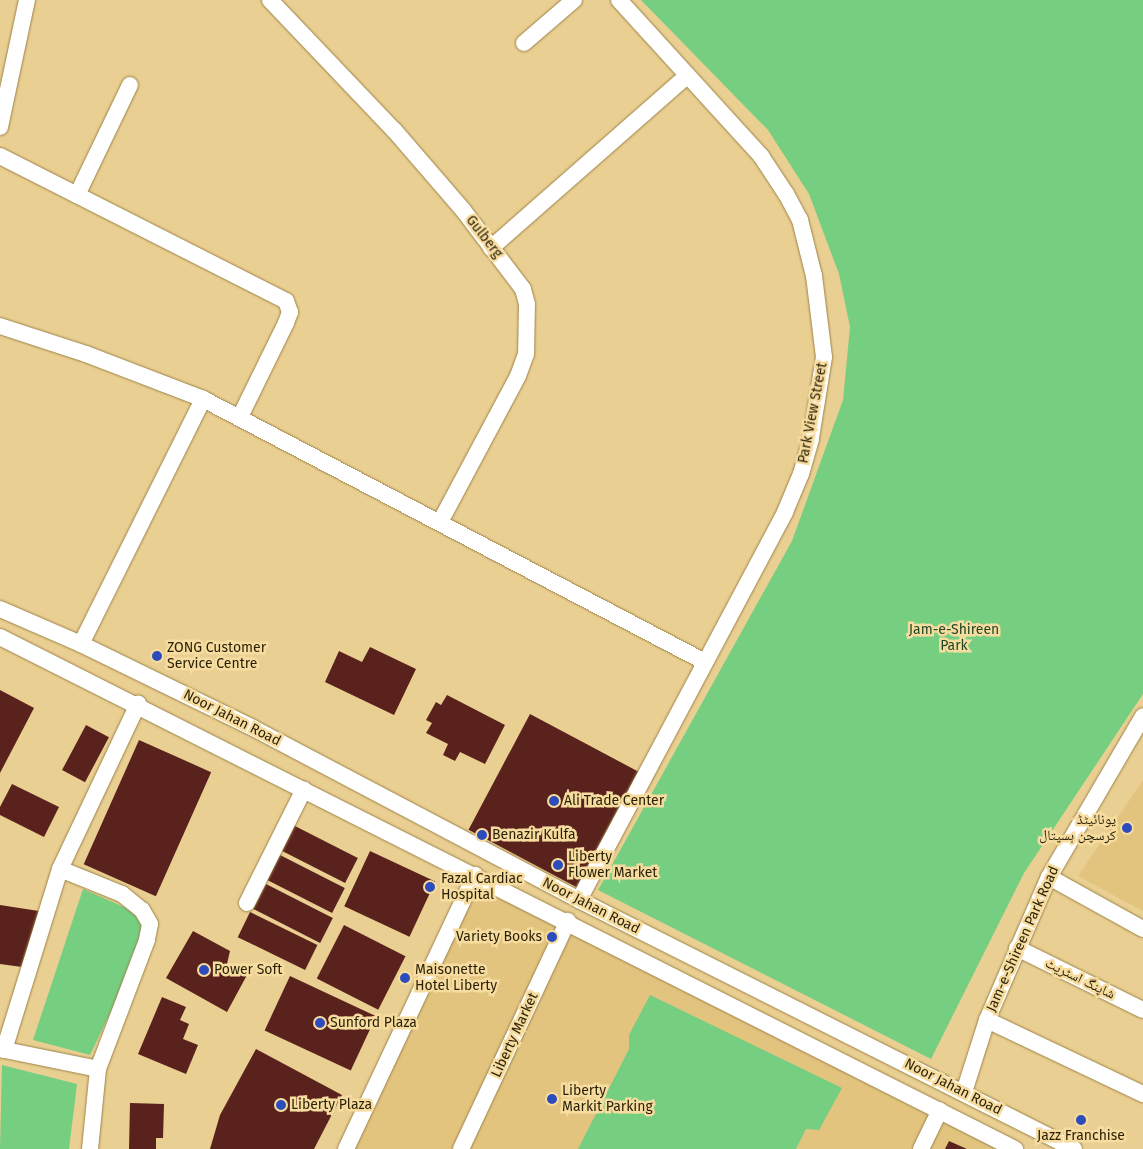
<!DOCTYPE html>
<meta charset="utf-8">
<style>
body{margin:0}
#map{position:relative;width:1143px;height:1149px;overflow:hidden;background:#eacf92;font-family:"Fira Sans","Noto Naskh Arabic",sans-serif}
div>[style]{position:absolute}
[style*='--x']{left:calc(var(--x)*1px);top:calc(var(--y)*1px);width:calc(var(--w)*1px);rotate:calc(var(--a)*1deg)}
.built>*{inset:0;background:#e2c47f}
.green>*{inset:0;background:#76ce81}
.building>*{inset:0;background:#5a221d;transform-origin:0 0}
.roads{filter:drop-shadow(0 0 1px #9c8348) drop-shadow(0 0 1px #9c8348)}
.minor>*{height:16px;margin:-8px;padding:0 8px;transform-origin:8px;border-radius:8px;background:#fff}
.dots>*{width:14px;height:14px;translate:-50% -50%;box-sizing:border-box;border:2px solid #f7dc9f;border-radius:50%}
span{translate:-50% -50%;white-space:nowrap;text-align:center;line-height:1.15;-webkit-text-stroke:5px #f7dc9f;paint-order:stroke}
.street-label{font-size:14px;color:#291f06}
.park-label{font-size:14px;color:#204726}
.poi-label{font-size:14px;color:#291f06}
.left{translate:0 -50%;text-align:left}
.right{translate:-100% -50%;text-align:right}
</style>
<div id="map">
<div class="built">
<div style="clip-path:polygon(1143px 780px,1143px 911px,1078px 876px)"></div>
<div style="clip-path:polygon(475px 879px,1015px 1149px,346px 1149px)"></div>
</div>
<div class="green">
<div style="clip-path:polygon(641px 0,1143px 0,1143px 694px,1024px 873px,931px 1059px,598px 890px,792px 541px,843px 400px,850px 327px,839px 274px,809px 194px,768px 130px)"></div>
<div style="clip-path:polygon(83px 889px,133px 911px,148px 934px,90px 1055px,33px 1040px)"></div>
<div style="clip-path:polygon(650px 995px,842px 1088px,819px 1130px,806px 1129px,796px 1149px,578px 1149px,629px 1049px,629px 1035px)"></div>
<div style="clip-path:polygon(2px 1065px,77px 1084px,69px 1149px,0 1149px)"></div>
</div>
<div class="building">
<div style="clip-path:polygon(370px 647px,416px 669px,394px 715px,325px 682px,339px 651px,362px 662px)"></div>
<div style="clip-path:polygon(0 690px,34px 708px,0 773px)"></div>
<div style="clip-path:polygon(447px 695px,505px 725px,485px 764px,460px 752px,455px 761px,443px 755px,448px 744px,426px 733px,432px 723px,426px 720px,436px 702px,441px 705px)"></div>
<div style="left:530px;top:714px;width:124px;height:131px;rotate:28deg"></div>
<div style="left:86px;top:725px;width:26px;height:51px;rotate:28deg"></div>
<div style="left:139px;top:740px;width:79px;height:136px;rotate:24deg"></div>
<div style="clip-path:polygon(12px 784px,59px 807px,44px 837px,0 815px,0 807px)"></div>
<div style="left:291px;top:824px;width:75px;height:28px;rotate:27deg"></div>
<div style="left:370px;top:851px;width:72px;height:61px;rotate:25deg"></div>
<div style="left:278px;top:854px;width:75px;height:28px;rotate:27deg"></div>
<div style="left:266px;top:884px;width:75px;height:28px;rotate:27deg"></div>
<div style="clip-path:polygon(0 905px,39px 911px,22px 967px,0 964px)"></div>
<div style="left:250px;top:912px;width:75px;height:28px;rotate:26deg"></div>
<div style="left:344px;top:925px;width:69px;height:60px;rotate:27deg"></div>
<div style="clip-path:polygon(193px 931px,230px 951px,227px 964px,247px 975px,227px 1012px,166px 978px)"></div>
<div style="left:290px;top:976px;width:95px;height:60px;rotate:25deg"></div>
<div style="clip-path:polygon(162px 997px,186px 1007px,180px 1020px,189px 1024px,183px 1039px,198px 1045px,186px 1074px,138px 1054px)"></div>
<div style="clip-path:polygon(256px 1049px,342px 1095px,314px 1149px,210px 1149px,220px 1115px)"></div>
<div style="clip-path:polygon(130px 1103px,164px 1104px,163px 1138px,156px 1138px,156px 1149px,129px 1149px)"></div>
<div style="clip-path:polygon(949px 1141px,967px 1149px,945px 1149px)"></div>
</div>
<div class="roads">
<div class="minor">
<div style="--x:270;--y:0;--w:180;--a:46.4"></div>
<div style="--x:394;--y:130;--w:106;--a:49.2"></div>
<div style="--x:463;--y:210;--w:99;--a:52.8"></div>
<div style="--x:523;--y:289;--w:16;--a:75"></div>
<div style="--x:527;--y:304;--w:50;--a:91.1"></div>
<div style="--x:526;--y:354;--w:23;--a:110"></div>
<div style="--x:518;--y:376;--w:166;--a:118.1"></div>
<div style="--x:524;--y:43;--w:66;--a:-40.7"></div>
<div style="--x:0;--y:127;--w:130;--a:-78"></div>
<div style="--x:0;--y:156;--w:321;--a:26.9"></div>
<div style="--x:286;--y:301;--w:12;--a:70"></div>
<div style="--x:290;--y:312;--w:12;--a:110"></div>
<div style="--x:286;--y:323;--w:105;--a:116.1"></div>
<div style="--x:77;--y:195;--w:122;--a:-64.3"></div>
<div style="--x:491;--y:248;--w:261;--a:-41.3"></div>
<div style="--x:0;--y:326;--w:90;--a:18"></div>
<div style="--x:86;--y:354;--w:125;--a:21"></div>
<div style="--x:203;--y:399;--w:567;--a:27.65"></div>
<div style="--x:0;--y:609;--w:88;--a:23.4"></div>
<div style="--x:81;--y:644;--w:191;--a:26"></div>
<div style="--x:253;--y:728;--w:369;--a:27.8"></div>
<div style="--x:579;--y:900;--w:554;--a:26.7"></div>
<div style="--x:0;--y:637;--w:1137;--a:26.77"></div>
<div style="--x:81;--y:644;--w:274;--a:-63.5"></div>
<div style="--x:60;--y:869;--w:67;--a:22"></div>
<div style="--x:122;--y:894;--w:26;--a:39"></div>
<div style="--x:142;--y:910;--w:16;--a:60"></div>
<div style="--x:150;--y:924;--w:16;--a:101"></div>
<div style="--x:147;--y:940;--w:138;--a:110.8"></div>
<div style="--x:98;--y:1069;--w:80;--a:95.7"></div>
<div style="--x:1049;--y:877;--w:107;--a:29"></div>
<div style="--x:579;--y:900;--w:439;--a:-62"></div>
<div style="--x:785;--y:512;--w:41;--a:-67.2"></div>
<div style="--x:801;--y:474;--w:37;--a:-74"></div>
<div style="--x:811;--y:438;--w:82;--a:-80.9"></div>
<div style="--x:824;--y:357;--w:82;--a:-97"></div>
<div style="--x:814;--y:276;--w:58;--a:-104"></div>
<div style="--x:800;--y:220;--w:30;--a:-118"></div>
<div style="--x:786;--y:194;--w:45;--a:-123.3"></div>
<div style="--x:761;--y:156;--w:211;--a:-132.3"></div>
<div style="--x:247;--y:903;--w:127;--a:-63.4"></div>
<div style="--x:1017;--y:948;--w:140;--a:26.2"></div>
<div style="--x:987;--y:1020;--w:173;--a:25.4"></div>
<div style="--x:0;--y:1049;--w:100;--a:11.5"></div>
<div style="--x:4;--y:1050;--w:189;--a:-72.8"></div>
<div style="--x:60;--y:869;--w:183;--a:-64.7"></div>
<div style="--x:964;--y:1092;--w:76;--a:-72.3"></div>
<div style="--x:987;--y:1020;--w:156;--a:-66.6"></div>
<div style="--x:1049;--y:877;--w:186;--a:-59.7"></div>
<div style="--x:346;--y:1149;--w:303;--a:-64.8"></div>
<div style="--x:461;--y:1149;--w:252;--a:-64.9"></div>
<div style="--x:921;--y:1149;--w:43;--a:-64"></div>
</div>
</div>
<div class="dots">
<div style="left:157px;top:656px;background:#2d4cbc"></div>
<div style="left:554px;top:801px;background:#2d4cbc"></div>
<div style="left:1127px;top:828px;background:#2d4cbc"></div>
<div style="left:482px;top:835px;background:#2d4cbc"></div>
<div style="left:558px;top:865px;background:#2d4cbc"></div>
<div style="left:430px;top:887px;background:#2d4cbc"></div>
<div style="left:552px;top:937px;background:#2d4cbc"></div>
<div style="left:204px;top:970px;background:#2d4cbc"></div>
<div style="left:405px;top:978px;background:#2d4cbc"></div>
<div style="left:320px;top:1023px;background:#2d4cbc"></div>
<div style="left:552px;top:1099px;background:#2d4cbc"></div>
<div style="left:281px;top:1105px;background:#2d4cbc"></div>
<div style="left:1081px;top:1120px;background:#2d4cbc"></div>
</div>
<div class="street-label">
<span style="left:484px;top:237px;rotate:52deg">Gulberg</span>
<span style="left:813px;top:413px;rotate:-79deg">Park View Street</span>
<span style="left:232px;top:718px;rotate:27deg">Noor Jahan Road</span>
<span style="left:591px;top:906px;rotate:27deg">Noor Jahan Road</span>
<span style="left:1023px;top:939px;rotate:-66deg">Jam-e-Shireen Park Road</span>
<span style="left:1080px;top:979px;rotate:26deg">شاپنگ اسٹریٹ</span>
<span style="left:515px;top:1035px;rotate:-65deg">Liberty Market</span>
<span style="left:953px;top:1087px;rotate:27deg">Noor Jahan Road</span>
</div>
<div class="park-label">
<span style="left:954px;top:638px">Jam-e-Shireen<br>Park</span>
</div>
<div class="poi-label">
<span class="left" style="left:167px;top:656px">ZONG Customer<br>Service Centre</span>
<span class="left" style="left:564px;top:801px">Ali Trade Center</span>
<span class="right" style="left:1116px;top:828px">یونائیٹڈ<br>کرسچن ہسپتال</span>
<span class="left" style="left:492px;top:835px">Benazir Kulfa</span>
<span class="left" style="left:568px;top:865px">Liberty<br>Flower Market</span>
<span class="left" style="left:441px;top:887px">Fazal Cardiac<br>Hospital</span>
<span class="right" style="left:542px;top:937px">Variety Books</span>
<span class="left" style="left:214px;top:970px">Power Soft</span>
<span class="left" style="left:415px;top:978px">Maisonette<br>Hotel Liberty</span>
<span class="left" style="left:330px;top:1023px">Sunford Plaza</span>
<span class="left" style="left:562px;top:1099px">Liberty<br>Markit Parking</span>
<span class="left" style="left:291px;top:1105px">Liberty Plaza</span>
<span style="left:1081px;top:1136px">Jazz Franchise</span>
</div>
</div>
